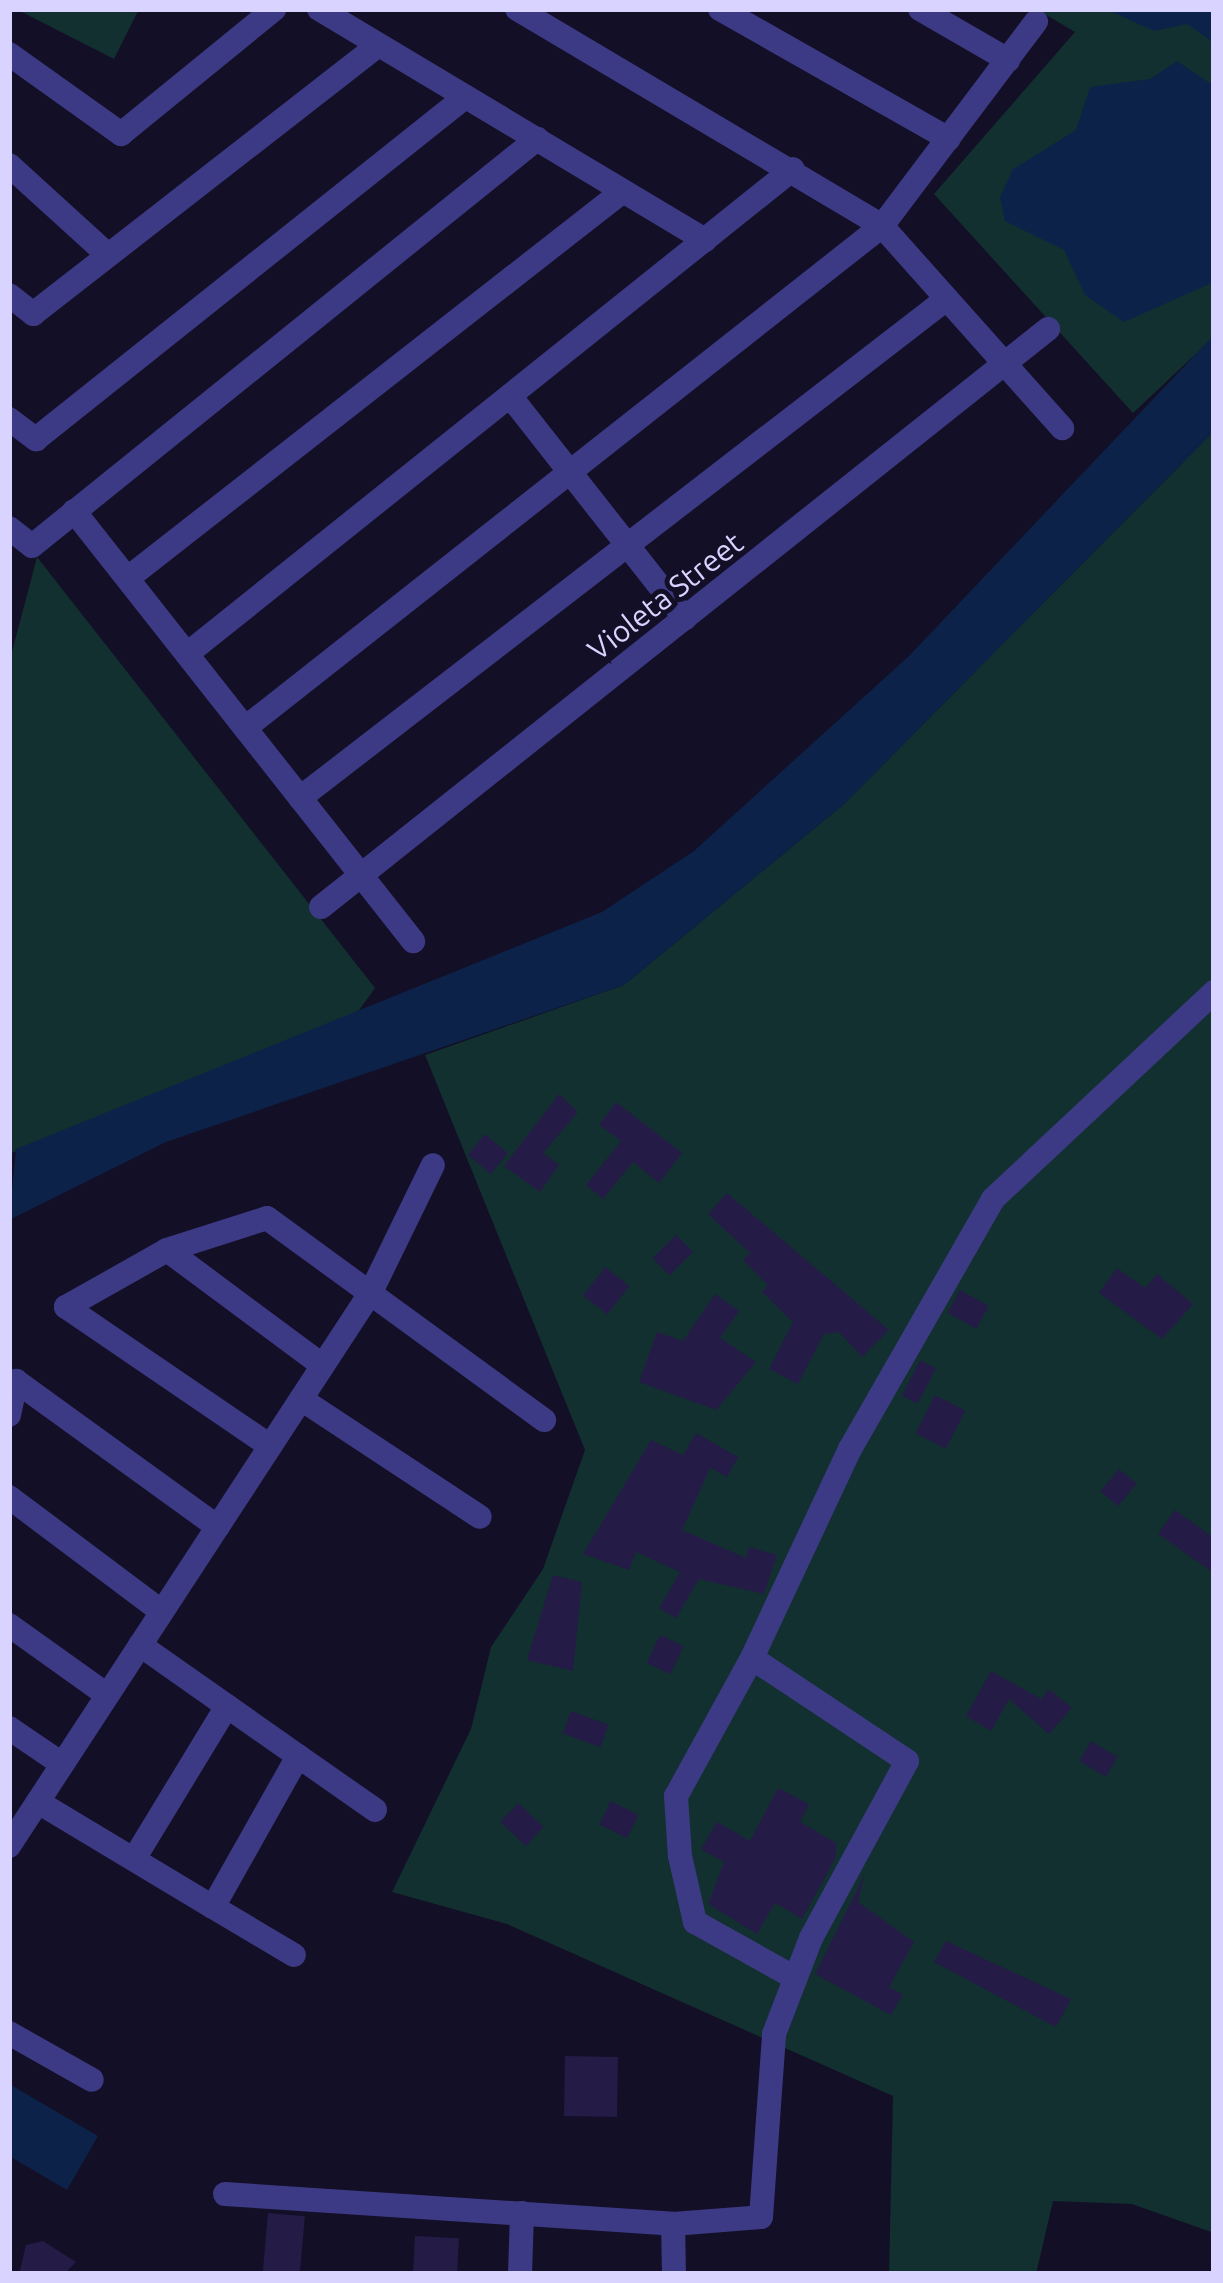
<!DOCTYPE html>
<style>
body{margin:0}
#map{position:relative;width:1223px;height:2283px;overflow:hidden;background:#130f26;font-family:Ubuntu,sans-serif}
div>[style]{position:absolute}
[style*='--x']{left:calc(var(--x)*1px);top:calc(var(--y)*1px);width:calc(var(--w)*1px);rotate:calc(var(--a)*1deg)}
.green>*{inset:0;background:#12302f}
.water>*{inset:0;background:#0c2248}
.building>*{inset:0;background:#241b47;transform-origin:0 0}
.minor>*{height:24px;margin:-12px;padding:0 12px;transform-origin:12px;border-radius:12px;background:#3d3a85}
span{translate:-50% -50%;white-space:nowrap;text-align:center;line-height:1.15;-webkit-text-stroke:10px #130f26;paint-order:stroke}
.street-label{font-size:30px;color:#d9d4ff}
.frame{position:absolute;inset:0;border:12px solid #d9d4ff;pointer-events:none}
</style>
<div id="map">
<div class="green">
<div style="clip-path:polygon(16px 9px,139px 9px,114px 59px)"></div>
<div style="clip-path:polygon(1036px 9px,1214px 9px,1214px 337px,1133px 413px,934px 194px,1075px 32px)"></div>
<div style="clip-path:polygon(1214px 431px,1214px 2233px,1132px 2204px,1053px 2201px,1036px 2274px,889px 2274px,893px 2096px,507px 1924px,392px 1892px,471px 1729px,491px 1647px,543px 1569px,585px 1450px,425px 1055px,624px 985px,844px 804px)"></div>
<div style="clip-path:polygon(37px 557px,375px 988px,352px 1020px,9px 1154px,9px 663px)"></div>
</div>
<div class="water">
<div style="clip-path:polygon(1106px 9px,1214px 9px,1214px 43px,1187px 24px,1154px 31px)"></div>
<div style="clip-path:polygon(1177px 61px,1214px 86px,1214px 282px,1124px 322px,1085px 295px,1064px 250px,1005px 221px,1000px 197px,1013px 169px,1076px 130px,1090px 87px,1150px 79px)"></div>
<div style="clip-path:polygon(1214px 335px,1214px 431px,844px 804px,624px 985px,166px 1142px,9px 1220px,16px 1149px,602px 912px,694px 851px,909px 656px)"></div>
<div style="clip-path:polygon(11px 2085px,98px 2136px,67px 2190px,9px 2156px)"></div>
</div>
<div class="building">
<div style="clip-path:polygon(559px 1094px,578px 1112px,543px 1153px,559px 1165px,540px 1192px,504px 1166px)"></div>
<div style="clip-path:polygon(616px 1102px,682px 1153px,659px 1183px,633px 1162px,603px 1199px,586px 1185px,621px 1141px,599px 1125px)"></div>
<div style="left:485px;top:1134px;width:30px;height:27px;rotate:40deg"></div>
<div style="clip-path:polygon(727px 1193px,889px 1330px,862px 1357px,839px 1332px,824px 1334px,798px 1384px,769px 1369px,793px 1322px,762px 1292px,768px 1285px,743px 1260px,750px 1253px,708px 1214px)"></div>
<div style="left:676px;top:1235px;width:24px;height:33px;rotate:45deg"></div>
<div style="left:605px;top:1267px;width:31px;height:36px;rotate:38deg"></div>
<div style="clip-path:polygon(1117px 1268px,1145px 1288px,1157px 1274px,1193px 1304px,1162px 1339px,1099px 1293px)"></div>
<div style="left:960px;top:1290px;width:33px;height:26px;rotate:29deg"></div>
<div style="clip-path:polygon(715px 1294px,739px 1311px,720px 1338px,756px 1362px,716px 1410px,639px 1382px,657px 1332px,683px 1341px)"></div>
<div style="left:920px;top:1360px;width:18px;height:40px;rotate:27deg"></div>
<div style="left:935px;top:1395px;width:34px;height:43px;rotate:27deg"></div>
<div style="clip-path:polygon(696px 1433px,738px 1457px,727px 1477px,710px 1468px,682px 1530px,746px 1558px,749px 1547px,777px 1555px,764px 1594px,699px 1579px,676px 1618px,659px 1608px,680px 1572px,636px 1552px,629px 1570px,583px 1554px,651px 1440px,683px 1455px)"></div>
<div style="left:1119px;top:1469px;width:23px;height:29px;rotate:40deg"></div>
<div style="clip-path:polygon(1175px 1510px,1214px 1538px,1214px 1573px,1158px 1534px)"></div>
<div style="clip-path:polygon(553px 1575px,582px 1582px,573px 1671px,527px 1660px)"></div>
<div style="left:660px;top:1635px;width:26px;height:31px;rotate:25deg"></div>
<div style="clip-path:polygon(991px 1671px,1041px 1699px,1049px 1689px,1072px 1708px,1049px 1734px,1009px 1699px,991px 1731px,966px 1716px)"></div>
<div style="left:571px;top:1711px;width:40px;height:24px;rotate:20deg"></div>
<div style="left:1091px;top:1741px;width:31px;height:23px;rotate:31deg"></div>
<div style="clip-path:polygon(778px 1788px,809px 1804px,800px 1822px,836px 1843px,836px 1857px,802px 1919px,775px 1903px,757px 1934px,708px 1904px,724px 1862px,701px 1849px,717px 1822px,750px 1841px)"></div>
<div style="left:611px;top:1801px;width:31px;height:26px;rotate:27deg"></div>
<div style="left:518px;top:1803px;width:35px;height:26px;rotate:43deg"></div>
<div style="clip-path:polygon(865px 1874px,858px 1902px,914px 1942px,889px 1987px,903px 1994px,891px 2015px,815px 1974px)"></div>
<div style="clip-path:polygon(946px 1941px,1071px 1999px,1056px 2027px,934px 1962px)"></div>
<div style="left:618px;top:2057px;width:60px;height:53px;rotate:91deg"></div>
<div style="left:268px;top:2213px;width:37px;height:61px;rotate:5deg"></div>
<div style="left:415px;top:2236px;width:44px;height:38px;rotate:3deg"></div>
<div style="clip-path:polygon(43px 2241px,76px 2262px,64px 2274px,19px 2274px,26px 2245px)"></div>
</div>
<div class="minor">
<div style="--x:319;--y:9;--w:450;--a:30.9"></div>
<div style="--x:517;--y:9;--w:425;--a:30.7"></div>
<div style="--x:882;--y:226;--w:271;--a:48.3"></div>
<div style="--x:720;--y:9;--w:263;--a:29.6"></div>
<div style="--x:920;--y:9;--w:102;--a:30.1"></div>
<div style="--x:9;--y:54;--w:138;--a:35.5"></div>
<div style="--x:121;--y:134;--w:198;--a:-39.2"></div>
<div style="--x:9;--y:165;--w:134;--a:42.3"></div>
<div style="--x:9;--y:295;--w:31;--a:38"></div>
<div style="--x:33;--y:314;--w:437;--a:-37.9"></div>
<div style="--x:510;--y:396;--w:283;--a:51.8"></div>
<div style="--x:9;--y:419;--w:34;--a:37"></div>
<div style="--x:36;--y:439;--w:549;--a:-38.56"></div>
<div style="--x:74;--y:511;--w:548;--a:51.75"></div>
<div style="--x:9;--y:528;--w:29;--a:38"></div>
<div style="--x:32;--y:546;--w:649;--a:-38.87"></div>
<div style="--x:128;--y:578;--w:628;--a:-38.02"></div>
<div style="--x:187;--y:654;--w:776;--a:-38.67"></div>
<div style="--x:245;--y:728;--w:811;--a:-38.24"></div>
<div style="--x:882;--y:226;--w:256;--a:-53"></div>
<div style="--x:300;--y:798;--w:815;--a:-37.67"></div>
<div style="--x:321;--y:907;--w:929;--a:-38.49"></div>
<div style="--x:167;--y:1250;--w:194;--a:36.6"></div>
<div style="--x:301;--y:1399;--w:214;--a:33.4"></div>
<div style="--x:9;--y:1415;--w:35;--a:-78"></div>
<div style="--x:16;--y:1381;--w:249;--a:35.9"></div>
<div style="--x:270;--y:1446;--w:247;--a:-145.7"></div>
<div style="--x:66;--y:1307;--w:116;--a:-29.4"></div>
<div style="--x:167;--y:1250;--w:105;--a:-17.7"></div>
<div style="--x:267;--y:1218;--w:343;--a:36.1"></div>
<div style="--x:9;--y:1497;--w:191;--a:36.9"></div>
<div style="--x:9;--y:1625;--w:120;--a:35.5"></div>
<div style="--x:752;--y:1658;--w:158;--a:118.8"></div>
<div style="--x:676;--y:1796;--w:60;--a:86.2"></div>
<div style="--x:680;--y:1856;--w:68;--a:77.2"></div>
<div style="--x:695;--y:1922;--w:115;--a:29.2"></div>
<div style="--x:9;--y:1728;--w:64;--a:34.2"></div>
<div style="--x:298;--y:1756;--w:94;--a:35"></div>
<div style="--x:38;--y:1802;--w:204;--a:31"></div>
<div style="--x:213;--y:1907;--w:173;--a:-60.6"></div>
<div style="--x:298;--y:1756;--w:193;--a:-144.9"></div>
<div style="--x:9;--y:1846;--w:662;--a:-56.84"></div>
<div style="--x:371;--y:1292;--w:141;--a:-64"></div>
<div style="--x:134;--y:1859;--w:179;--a:-58.7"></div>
<div style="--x:213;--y:1907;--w:94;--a:30.7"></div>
<div style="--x:9;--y:2033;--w:95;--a:29.5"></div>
<div style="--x:225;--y:2194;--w:449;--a:3.8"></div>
<div style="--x:520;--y:2274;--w:61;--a:-88.1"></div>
<div style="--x:674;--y:2274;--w:50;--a:-91.1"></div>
<div style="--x:673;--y:2224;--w:88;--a:-4.5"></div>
<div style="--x:761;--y:2217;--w:183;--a:-85.9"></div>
<div style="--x:774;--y:2034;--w:103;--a:-68.9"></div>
<div style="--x:811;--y:1938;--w:201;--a:-61.5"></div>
<div style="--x:907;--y:1761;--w:186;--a:-146.4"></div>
<div style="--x:752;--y:1658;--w:231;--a:-64.9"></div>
<div style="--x:850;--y:1449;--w:288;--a:-60.2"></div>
<div style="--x:993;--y:1199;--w:303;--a:-43.1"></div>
</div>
<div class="street-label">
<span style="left:665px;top:596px;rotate:-38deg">Violeta Street</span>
</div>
<div class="frame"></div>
</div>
